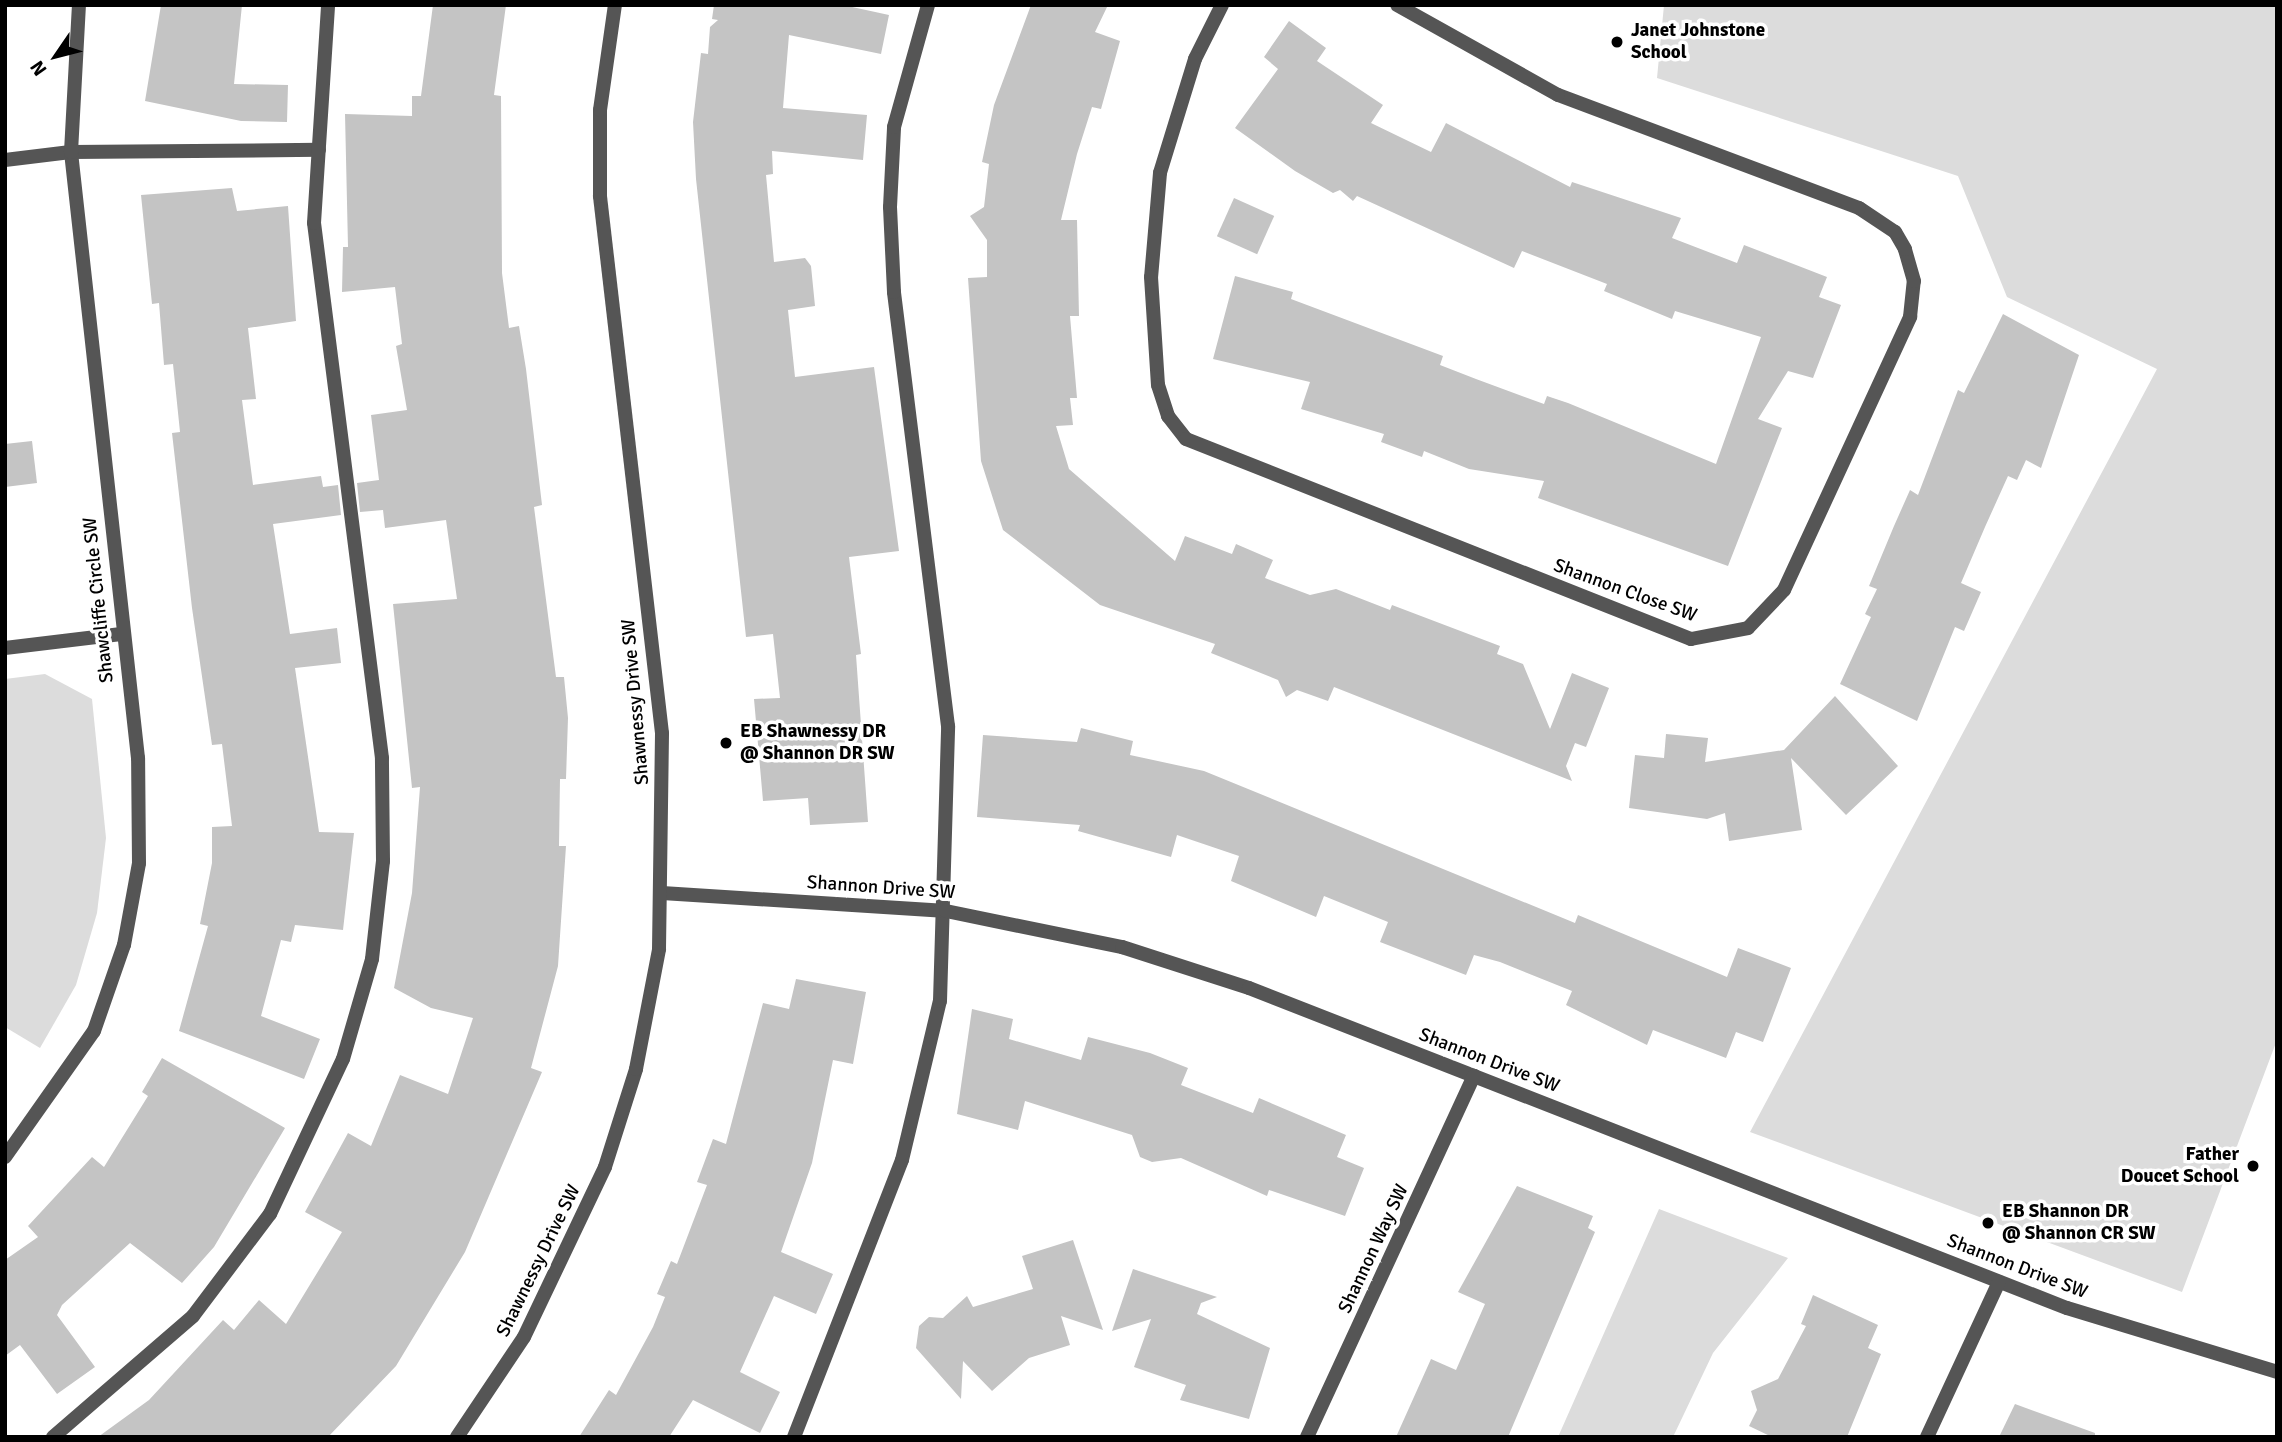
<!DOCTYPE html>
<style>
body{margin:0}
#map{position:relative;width:2282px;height:1442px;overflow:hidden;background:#fff;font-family:Signika,sans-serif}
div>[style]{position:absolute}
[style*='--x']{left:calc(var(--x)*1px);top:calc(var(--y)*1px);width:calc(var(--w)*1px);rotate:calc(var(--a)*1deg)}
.green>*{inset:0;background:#dcdcdc}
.building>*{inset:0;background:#c4c4c4;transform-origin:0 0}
.service>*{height:14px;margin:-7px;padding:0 7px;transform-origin:7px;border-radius:7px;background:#555}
.minor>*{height:14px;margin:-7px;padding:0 7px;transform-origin:7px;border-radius:7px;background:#555}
.dots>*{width:19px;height:19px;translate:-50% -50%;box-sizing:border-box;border:4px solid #fff;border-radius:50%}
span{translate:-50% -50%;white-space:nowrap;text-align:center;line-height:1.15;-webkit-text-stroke:7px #fff;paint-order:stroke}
.poi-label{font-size:19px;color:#000;font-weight:700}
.left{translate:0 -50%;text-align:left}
.right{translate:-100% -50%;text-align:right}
.street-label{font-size:19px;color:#000}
.frame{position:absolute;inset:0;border:7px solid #000;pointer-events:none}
.north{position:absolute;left:21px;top:21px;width:70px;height:70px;-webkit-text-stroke:5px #fff;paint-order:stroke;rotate:235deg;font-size:19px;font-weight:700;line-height:28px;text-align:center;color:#000}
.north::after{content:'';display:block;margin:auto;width:24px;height:32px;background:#000;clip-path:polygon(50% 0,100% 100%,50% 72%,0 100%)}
</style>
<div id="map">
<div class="green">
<div style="clip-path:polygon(1664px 5px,2277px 5px,2277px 1040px,2182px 1292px,1750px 1132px,2157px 369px,2007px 297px,1958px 176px,1657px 78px)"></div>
<div style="clip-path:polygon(45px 674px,92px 699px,106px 838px,97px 913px,76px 985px,40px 1048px,5px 1027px,5px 679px)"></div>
<div style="clip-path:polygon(1659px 1209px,1788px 1258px,1713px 1353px,1673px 1437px,1558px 1437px)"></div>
</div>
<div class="building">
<div style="clip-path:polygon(161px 5px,242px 5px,234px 84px,288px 85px,287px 122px,241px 121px,145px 101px)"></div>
<div style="clip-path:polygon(433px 5px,506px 5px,494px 95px,501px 96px,502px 273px,509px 328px,519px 326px,526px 369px,542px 505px,534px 507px,556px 677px,564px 677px,568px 718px,566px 779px,560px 779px,559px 846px,566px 846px,558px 966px,531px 1068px,542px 1072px,465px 1252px,396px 1366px,328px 1437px,98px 1437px,149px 1400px,223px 1320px,234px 1330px,259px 1300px,286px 1324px,342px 1232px,305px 1212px,348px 1133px,371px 1146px,400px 1075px,448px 1094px,473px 1018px,431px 1008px,394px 988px,412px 893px,420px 787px,412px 788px,393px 604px,457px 599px,446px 520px,385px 528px,383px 510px,360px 512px,357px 483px,379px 480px,371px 415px,407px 410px,396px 346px,402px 344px,395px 287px,342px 292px,343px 247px,348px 247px,345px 114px,412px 116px,412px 96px,421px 96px)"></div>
<div style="clip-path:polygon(714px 5px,843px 5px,889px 15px,881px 54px,789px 35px,783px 108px,867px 115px,863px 160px,772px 151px,773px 174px,766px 175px,774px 262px,805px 258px,811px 266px,815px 306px,788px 310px,795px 377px,874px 367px,899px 551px,849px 557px,861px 654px,856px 655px,868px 822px,810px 825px,808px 798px,763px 801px,754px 699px,780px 698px,773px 634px,746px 637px,696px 179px,693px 122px,701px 53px,708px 54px,710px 27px,718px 20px,712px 19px)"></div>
<div style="clip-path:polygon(1031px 5px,1108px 5px,1095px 32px,1120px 41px,1101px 109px,1092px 107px,1077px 154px,1061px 220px,1077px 220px,1079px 316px,1070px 316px,1077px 398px,1070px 398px,1073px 425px,1056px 426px,1069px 469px,1175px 561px,1185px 536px,1232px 554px,1236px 544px,1273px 560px,1265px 578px,1310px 595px,1336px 589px,1390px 610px,1392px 605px,1500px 646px,1497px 654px,1523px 664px,1550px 729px,1572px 673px,1609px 688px,1586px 747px,1575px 743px,1566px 766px,1572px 781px,1334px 687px,1328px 701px,1297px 690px,1286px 697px,1278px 680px,1211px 653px,1215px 644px,1100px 605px,1003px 530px,981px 461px,968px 278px,987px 277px,987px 240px,970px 216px,984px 207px,989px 164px,982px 162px,994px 105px)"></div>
<div style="clip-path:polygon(1289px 21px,1326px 48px,1317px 61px,1383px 105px,1371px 123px,1431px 152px,1446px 123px,1570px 187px,1572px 182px,1681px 218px,1672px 238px,1737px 263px,1744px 245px,1827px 277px,1819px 297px,1841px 305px,1813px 378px,1788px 371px,1758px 419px,1782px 428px,1728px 566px,1538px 498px,1544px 481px,1469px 469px,1424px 451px,1422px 457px,1381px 442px,1384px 434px,1301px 409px,1310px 382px,1213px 359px,1235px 276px,1293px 292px,1291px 299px,1443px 356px,1440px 365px,1476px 379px,1544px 404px,1547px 396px,1568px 403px,1716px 464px,1761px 337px,1675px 311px,1672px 319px,1604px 291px,1607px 284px,1522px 251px,1514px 268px,1357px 196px,1353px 201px,1340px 190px,1333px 193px,1295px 171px,1235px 128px,1278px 69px,1264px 57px)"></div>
<div style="clip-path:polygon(232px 188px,237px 211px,288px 206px,296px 321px,248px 328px,256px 399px,242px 400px,253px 485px,321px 476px,323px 487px,338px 485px,341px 515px,273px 524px,290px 634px,337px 628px,341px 663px,295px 668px,319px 832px,354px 833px,343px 930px,295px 925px,291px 942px,281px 940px,261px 1016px,320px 1039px,304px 1079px,179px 1031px,208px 926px,200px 924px,212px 863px,212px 827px,232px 826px,222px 744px,212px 745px,192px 608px,172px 433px,180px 432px,173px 364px,164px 365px,159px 303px,152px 304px,141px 195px)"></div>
<div style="left:1234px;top:198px;width:44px;height:42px;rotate:24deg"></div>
<div style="clip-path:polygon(2003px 314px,2079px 355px,2041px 468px,2026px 460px,2017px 480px,2008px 476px,1985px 527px,1961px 583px,1981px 592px,1964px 631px,1955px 627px,1917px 721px,1840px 684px,1871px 617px,1865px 614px,1877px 589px,1869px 586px,1894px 526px,1910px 490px,1918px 495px,1958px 390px,1964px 393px)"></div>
<div style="clip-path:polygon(32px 441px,37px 483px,5px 487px,5px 444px)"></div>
<div style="clip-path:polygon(1835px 696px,1898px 766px,1846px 815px,1791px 758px,1802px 830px,1729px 841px,1725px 813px,1707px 819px,1629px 808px,1635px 755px,1664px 758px,1666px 734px,1708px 738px,1705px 762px,1784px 750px)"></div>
<div style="clip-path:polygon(1081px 728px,1133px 741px,1130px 755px,1204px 771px,1575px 923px,1578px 915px,1727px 977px,1738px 948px,1791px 968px,1763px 1042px,1736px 1032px,1726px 1058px,1653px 1030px,1647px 1045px,1566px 1005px,1572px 991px,1500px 962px,1474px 955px,1466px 975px,1380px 942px,1388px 922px,1324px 896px,1316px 917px,1231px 881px,1239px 856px,1177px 835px,1171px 857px,1078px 831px,1080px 825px,977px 817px,983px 735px,1077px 742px)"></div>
<div style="clip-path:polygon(796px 979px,866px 992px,853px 1064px,833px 1060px,812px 1163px,781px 1252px,833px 1274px,816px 1314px,774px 1296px,740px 1372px,780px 1392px,760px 1433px,693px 1400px,669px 1437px,579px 1437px,609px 1390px,616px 1395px,653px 1327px,665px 1297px,657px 1294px,671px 1261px,677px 1264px,707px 1185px,697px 1182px,713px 1139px,726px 1144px,763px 1003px,789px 1009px)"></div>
<div style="clip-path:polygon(972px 1009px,1013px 1019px,1009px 1039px,1081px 1060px,1088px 1037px,1150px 1053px,1188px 1068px,1181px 1085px,1253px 1113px,1259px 1098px,1346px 1135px,1337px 1157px,1364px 1168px,1345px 1216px,1269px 1190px,1267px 1196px,1181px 1158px,1152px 1162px,1140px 1157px,1132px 1135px,1025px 1101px,1018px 1130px,957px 1114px)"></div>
<div style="clip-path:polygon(162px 1058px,285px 1128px,214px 1247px,182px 1283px,130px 1243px,62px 1305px,57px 1315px,95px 1367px,57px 1394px,20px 1345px,5px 1356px,5px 1260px,38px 1237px,28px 1226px,92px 1157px,104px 1167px,148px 1096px,142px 1092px)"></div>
<div style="clip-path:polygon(1517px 1186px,1593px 1216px,1588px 1228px,1595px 1232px,1508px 1437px,1396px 1437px,1431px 1359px,1456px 1370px,1485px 1304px,1458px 1292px)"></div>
<div style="clip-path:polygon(1073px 1240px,1103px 1330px,1061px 1316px,1070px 1345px,1029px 1358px,992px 1391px,963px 1361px,961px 1399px,916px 1348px,919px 1326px,929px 1317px,943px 1318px,967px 1296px,973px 1307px,1033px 1289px,1022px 1256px)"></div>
<div style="clip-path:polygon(1133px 1269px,1217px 1297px,1201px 1303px,1197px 1314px,1270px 1348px,1249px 1419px,1180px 1400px,1186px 1385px,1134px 1367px,1151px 1319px,1112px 1331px)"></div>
<div style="clip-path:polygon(1813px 1295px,1878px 1325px,1868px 1348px,1881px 1354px,1847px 1437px,1772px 1437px,1749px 1426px,1757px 1410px,1751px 1391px,1778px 1379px,1806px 1326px,1801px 1324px)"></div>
<div style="clip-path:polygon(2015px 1404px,2095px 1433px,2095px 1437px,1999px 1437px)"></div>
</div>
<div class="service">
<div style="--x:71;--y:152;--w:248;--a:-0.5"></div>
<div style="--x:53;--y:1437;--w:185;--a:-40.8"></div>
<div style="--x:193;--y:1316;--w:128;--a:-53"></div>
<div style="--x:270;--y:1214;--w:171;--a:-64.8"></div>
<div style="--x:343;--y:1059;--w:104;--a:-73.8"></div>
<div style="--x:372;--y:959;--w:99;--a:-83.6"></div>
<div style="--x:383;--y:861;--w:103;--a:-90.6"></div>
<div style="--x:382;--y:758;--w:539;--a:-97.24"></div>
<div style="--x:314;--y:223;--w:218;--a:-86.3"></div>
<div style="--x:794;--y:1437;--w:297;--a:-68.7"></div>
<div style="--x:902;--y:1160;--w:163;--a:-76.6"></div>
<div style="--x:940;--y:1001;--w:275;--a:-88.3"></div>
<div style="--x:948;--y:726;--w:437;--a:-97.1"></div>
<div style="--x:894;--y:292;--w:85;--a:-92.7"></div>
<div style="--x:890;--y:207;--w:80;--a:-87.1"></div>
<div style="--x:894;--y:127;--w:127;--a:-74.4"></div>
</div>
<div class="minor">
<div style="--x:1222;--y:5;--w:60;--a:116.6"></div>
<div style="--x:1195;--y:59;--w:119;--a:107.1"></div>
<div style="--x:1160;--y:173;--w:104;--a:94.9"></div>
<div style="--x:1151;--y:277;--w:108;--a:86.3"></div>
<div style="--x:1158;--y:385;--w:33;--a:72"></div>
<div style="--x:1168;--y:416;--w:29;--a:52"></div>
<div style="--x:1186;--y:439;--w:543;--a:21.61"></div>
<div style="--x:1691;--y:639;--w:58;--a:-10.9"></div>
<div style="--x:1748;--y:628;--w:52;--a:-46.5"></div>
<div style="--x:1784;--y:590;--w:301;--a:-65.2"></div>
<div style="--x:1910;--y:317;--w:36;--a:-84"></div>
<div style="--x:1914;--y:281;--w:33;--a:-106"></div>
<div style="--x:1905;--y:249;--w:20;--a:-120"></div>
<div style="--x:1895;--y:232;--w:43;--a:-146.3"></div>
<div style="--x:1859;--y:208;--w:322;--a:-159.4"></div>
<div style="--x:1558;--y:95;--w:184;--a:-150.8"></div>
<div style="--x:5;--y:160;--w:66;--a:-6.9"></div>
<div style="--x:5;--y:648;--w:117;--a:-6.9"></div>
<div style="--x:662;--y:893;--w:285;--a:3.6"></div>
<div style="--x:946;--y:911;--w:180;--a:11.6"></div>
<div style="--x:1122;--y:947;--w:133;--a:17.9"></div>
<div style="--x:1249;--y:988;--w:878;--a:21.37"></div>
<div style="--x:2067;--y:1308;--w:220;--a:16.9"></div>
<div style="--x:5;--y:1157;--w:154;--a:-54.8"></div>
<div style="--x:94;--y:1031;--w:91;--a:-70.8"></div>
<div style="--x:124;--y:945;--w:83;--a:-79.6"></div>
<div style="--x:139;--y:863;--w:105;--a:-90.5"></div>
<div style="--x:138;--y:758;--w:610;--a:-96.31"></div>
<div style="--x:71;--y:152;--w:147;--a:-86.9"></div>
<div style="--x:457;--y:1437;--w:120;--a:-56.2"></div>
<div style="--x:524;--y:1337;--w:188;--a:-64.5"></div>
<div style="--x:605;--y:1167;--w:103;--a:-72.4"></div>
<div style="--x:636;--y:1069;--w:122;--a:-79.1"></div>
<div style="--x:659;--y:949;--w:216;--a:-89.2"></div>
<div style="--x:662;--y:733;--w:541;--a:-96.59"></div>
<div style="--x:600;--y:196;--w:86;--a:-90"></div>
<div style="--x:600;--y:110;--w:106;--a:-81.9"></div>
<div style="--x:1307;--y:1437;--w:398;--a:-65.2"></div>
<div style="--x:1927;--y:1437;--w:171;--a:-65.1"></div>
</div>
<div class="dots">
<div style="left:1617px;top:42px;background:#000"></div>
<div style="left:726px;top:743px;background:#000"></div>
<div style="left:2253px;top:1166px;background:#000"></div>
<div style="left:1988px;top:1223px;background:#000"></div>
</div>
<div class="poi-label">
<span class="left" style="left:1631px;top:42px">Janet Johnstone<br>School</span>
<span class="left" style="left:740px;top:743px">EB Shawnessy DR<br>@ Shannon DR SW</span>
<span class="right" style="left:2239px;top:1166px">Father<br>Doucet School</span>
<span class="left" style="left:2002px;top:1223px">EB Shannon DR<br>@ Shannon CR SW</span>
</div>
<div class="street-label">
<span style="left:1625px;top:591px;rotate:20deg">Shannon Close SW</span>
<span style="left:99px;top:600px;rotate:-96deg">Shawcliffe Circle SW</span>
<span style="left:636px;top:702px;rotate:-95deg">Shawnessy Drive SW</span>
<span style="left:881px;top:888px;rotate:4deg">Shannon Drive SW</span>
<span style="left:1489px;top:1061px;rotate:21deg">Shannon Drive SW</span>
<span style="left:1374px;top:1249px;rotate:-65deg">Shannon Way SW</span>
<span style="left:539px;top:1261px;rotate:-64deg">Shawnessy Drive SW</span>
<span style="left:2017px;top:1267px;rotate:21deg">Shannon Drive SW</span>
</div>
<div class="frame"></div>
<div class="north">N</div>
</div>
